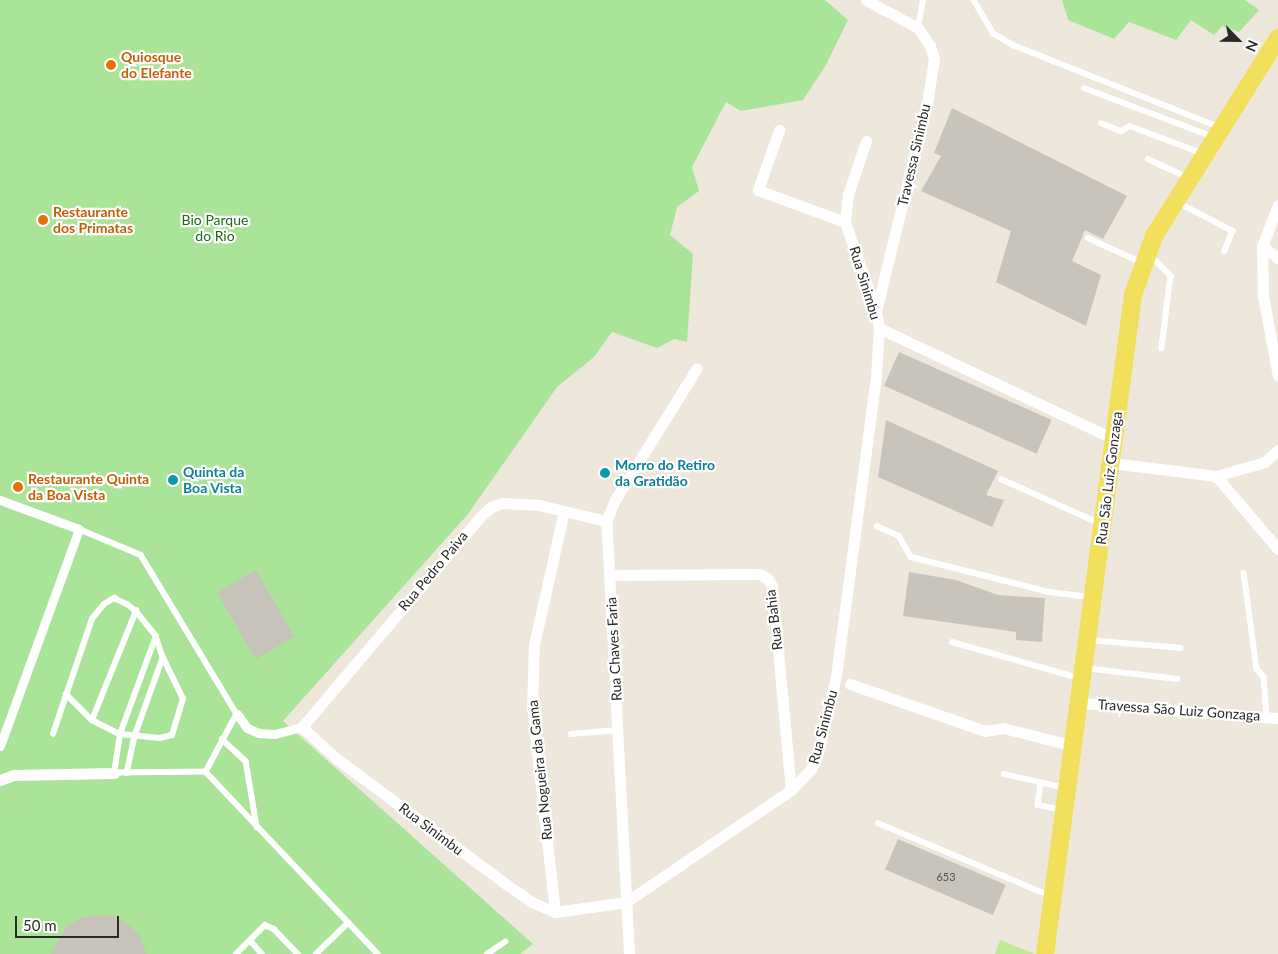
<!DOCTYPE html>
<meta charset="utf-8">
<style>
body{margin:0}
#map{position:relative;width:1278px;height:954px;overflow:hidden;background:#ede7dc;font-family:Lato,sans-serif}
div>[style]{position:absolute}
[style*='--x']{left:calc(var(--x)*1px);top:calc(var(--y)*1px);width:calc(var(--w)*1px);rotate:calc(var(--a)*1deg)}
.green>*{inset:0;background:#aae498}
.pitch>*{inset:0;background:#bdeb94}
.building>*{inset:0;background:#c8c4bc;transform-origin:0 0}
.service>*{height:5.5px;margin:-2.75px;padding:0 2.75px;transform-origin:2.75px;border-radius:2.75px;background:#fff}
.pedestrian>*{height:9px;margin:-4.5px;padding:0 4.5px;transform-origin:4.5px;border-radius:4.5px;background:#fff}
.minor>*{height:11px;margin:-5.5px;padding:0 5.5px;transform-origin:5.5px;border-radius:5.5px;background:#fff}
.primary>*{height:18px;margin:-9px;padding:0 9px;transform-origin:9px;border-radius:9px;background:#f2df5c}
.dots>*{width:14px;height:14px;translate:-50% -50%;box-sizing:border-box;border:2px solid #fff;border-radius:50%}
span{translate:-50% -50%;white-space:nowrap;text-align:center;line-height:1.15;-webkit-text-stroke:4.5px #fff;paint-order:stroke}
.number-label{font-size:11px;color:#52504e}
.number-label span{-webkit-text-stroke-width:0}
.food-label{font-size:14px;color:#c56008;font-weight:700}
.left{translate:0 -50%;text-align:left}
.street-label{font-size:14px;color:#2a2a2a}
.park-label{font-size:14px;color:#216819}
.culture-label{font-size:14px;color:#0d838f;font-weight:700}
.north{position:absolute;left:1213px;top:15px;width:50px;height:50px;-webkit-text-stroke:4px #fff;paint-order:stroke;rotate:113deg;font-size:14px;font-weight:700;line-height:20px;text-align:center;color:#2a2a2a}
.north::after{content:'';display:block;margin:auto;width:18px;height:22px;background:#2a2a2a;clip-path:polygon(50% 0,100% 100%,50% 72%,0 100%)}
.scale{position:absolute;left:15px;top:916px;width:104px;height:22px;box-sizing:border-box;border:2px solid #2a2a2a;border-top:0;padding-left:6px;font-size:15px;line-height:18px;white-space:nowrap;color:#2a2a2a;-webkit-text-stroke:4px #fff;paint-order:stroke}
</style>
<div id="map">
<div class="green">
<div style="clip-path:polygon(0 0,825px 0,848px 20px,826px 65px,803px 100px,741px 111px,726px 102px,692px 167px,699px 191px,677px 207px,670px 235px,693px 254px,687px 342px,674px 339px,657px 348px,612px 332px,594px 357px,557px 387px,468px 514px,283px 721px,533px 944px,520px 954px,0 954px)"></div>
<div style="clip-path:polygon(1062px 0,1245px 0,1259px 10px,1239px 32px,1222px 26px,1214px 35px,1191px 20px,1176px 40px,1129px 22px,1114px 39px,1068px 20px)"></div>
</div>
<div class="pitch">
<div style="clip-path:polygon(1000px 940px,1035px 954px,995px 954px)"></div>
</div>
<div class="building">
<div style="clip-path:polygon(952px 108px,1127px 196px,1103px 239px,1085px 230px,1072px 261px,1101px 275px,1086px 326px,996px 282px,1011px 231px,921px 191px,941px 156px,934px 153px)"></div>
<div style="left:899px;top:352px;width:167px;height:37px;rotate:24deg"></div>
<div style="clip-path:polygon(886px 420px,998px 471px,986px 495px,1004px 500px,992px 527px,878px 477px)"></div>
<div style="left:256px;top:570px;width:77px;height:45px;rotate:60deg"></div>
<div style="clip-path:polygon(909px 572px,956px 580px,998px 595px,1045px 598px,1042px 642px,1016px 640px,1016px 632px,903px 616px)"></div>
<div style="left:898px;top:839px;width:117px;height:33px;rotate:23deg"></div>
<div style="clip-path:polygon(96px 915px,113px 916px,127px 923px,139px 935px,147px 954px,50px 954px,66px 927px,80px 918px)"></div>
</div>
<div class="service">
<div style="--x:974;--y:0;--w:39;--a:60"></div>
<div style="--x:994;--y:34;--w:22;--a:30"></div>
<div style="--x:1013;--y:45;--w:222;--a:21.7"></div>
<div style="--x:918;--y:28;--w:28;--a:-80"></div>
<div style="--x:1084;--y:88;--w:139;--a:20.7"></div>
<div style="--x:1101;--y:123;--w:22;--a:22"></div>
<div style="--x:1121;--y:131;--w:10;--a:-29"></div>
<div style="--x:1130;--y:126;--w:79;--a:20.7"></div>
<div style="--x:1148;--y:159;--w:43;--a:24.8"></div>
<div style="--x:1177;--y:202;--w:63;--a:27.4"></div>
<div style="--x:1233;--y:231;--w:22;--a:112"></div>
<div style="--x:1088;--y:238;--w:60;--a:24.4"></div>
<div style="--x:1150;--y:255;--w:30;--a:45"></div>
<div style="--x:1171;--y:276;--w:73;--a:97.1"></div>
<div style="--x:1001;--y:479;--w:107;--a:24.2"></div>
<div style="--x:877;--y:526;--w:24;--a:24"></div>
<div style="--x:899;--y:536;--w:24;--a:60"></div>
<div style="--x:911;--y:557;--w:142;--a:14.2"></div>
<div style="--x:1049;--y:592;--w:41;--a:7"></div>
<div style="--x:79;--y:529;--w:67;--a:22.8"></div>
<div style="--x:141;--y:555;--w:186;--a:58.9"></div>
<div style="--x:237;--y:714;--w:66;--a:118.1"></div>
<div style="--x:206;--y:772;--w:92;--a:179.4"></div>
<div style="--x:114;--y:773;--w:39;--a:-81"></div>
<div style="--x:120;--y:734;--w:104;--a:-69.8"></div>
<div style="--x:1244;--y:573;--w:97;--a:82.3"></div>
<div style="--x:1257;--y:669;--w:11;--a:49"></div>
<div style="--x:1264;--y:677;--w:40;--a:85.7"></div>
<div style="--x:1089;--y:640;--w:92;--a:5"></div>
<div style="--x:952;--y:642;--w:132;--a:15.8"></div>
<div style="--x:1085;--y:668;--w:93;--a:6.8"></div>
<div style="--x:66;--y:694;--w:37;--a:45"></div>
<div style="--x:92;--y:720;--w:31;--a:27"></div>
<div style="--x:120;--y:734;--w:40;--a:5.7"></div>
<div style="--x:160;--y:738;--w:12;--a:-14"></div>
<div style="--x:172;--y:735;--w:38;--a:-73"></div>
<div style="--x:183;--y:699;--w:46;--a:-116"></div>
<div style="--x:92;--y:720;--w:118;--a:-68"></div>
<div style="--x:53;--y:734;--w:121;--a:-71.3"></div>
<div style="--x:92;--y:619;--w:19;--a:-51"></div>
<div style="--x:104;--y:604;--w:12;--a:-31"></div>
<div style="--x:114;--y:598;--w:14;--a:25"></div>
<div style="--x:127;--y:604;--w:11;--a:38"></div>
<div style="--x:136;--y:611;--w:32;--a:51"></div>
<div style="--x:156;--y:636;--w:23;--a:72"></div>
<div style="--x:163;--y:658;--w:83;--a:109.7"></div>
<div style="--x:135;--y:736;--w:38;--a:102"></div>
<div style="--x:571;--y:734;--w:47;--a:-4.9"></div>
<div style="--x:222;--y:739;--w:33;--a:43"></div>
<div style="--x:246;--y:761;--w:67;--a:80.5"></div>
<div style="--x:206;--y:772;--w:250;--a:46.6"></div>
<div style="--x:1004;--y:774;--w:64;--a:12.7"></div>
<div style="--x:1041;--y:783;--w:22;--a:98"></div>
<div style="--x:1038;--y:805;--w:25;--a:11"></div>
<div style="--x:878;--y:823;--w:188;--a:22.9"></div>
<div style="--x:250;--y:940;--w:18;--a:49"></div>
<div style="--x:236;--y:954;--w:41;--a:-45"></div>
<div style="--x:265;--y:925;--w:10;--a:24"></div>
<div style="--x:274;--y:929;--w:35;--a:46"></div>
<div style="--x:316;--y:954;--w:45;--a:-44.1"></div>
<div style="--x:487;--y:954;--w:22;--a:-34"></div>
</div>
<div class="pedestrian">
<div style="--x:0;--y:500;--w:84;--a:20.2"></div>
<div style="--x:79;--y:529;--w:231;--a:110"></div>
<div style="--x:237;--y:714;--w:17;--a:54"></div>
<div style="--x:247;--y:728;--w:13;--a:23"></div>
<div style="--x:259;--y:733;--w:16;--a:4"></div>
<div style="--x:275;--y:734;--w:28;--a:-15"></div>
</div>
<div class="minor">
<div style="--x:866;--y:0;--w:59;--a:28.3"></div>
<div style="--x:918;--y:28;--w:22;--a:56"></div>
<div style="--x:930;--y:46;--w:14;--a:73"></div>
<div style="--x:934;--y:59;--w:39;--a:99"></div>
<div style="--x:928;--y:98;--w:219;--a:103.7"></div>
<div style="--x:779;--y:130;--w:64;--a:109.3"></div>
<div style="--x:758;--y:190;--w:93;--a:20.2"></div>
<div style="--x:1278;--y:205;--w:44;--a:111.3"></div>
<div style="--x:1262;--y:246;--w:50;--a:88.9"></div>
<div style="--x:1263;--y:296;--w:81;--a:79.4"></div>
<div style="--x:1262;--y:246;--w:20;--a:37"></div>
<div style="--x:879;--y:328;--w:260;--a:25.3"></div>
<div style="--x:1112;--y:463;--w:105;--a:7.1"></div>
<div style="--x:1216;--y:476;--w:96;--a:49.7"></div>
<div style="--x:1216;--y:476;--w:51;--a:-15.9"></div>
<div style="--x:1265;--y:462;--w:18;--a:-43"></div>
<div style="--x:606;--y:521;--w:69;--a:-166.6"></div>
<div style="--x:539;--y:505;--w:36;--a:-177"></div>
<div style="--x:503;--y:503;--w:13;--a:162"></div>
<div style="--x:491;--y:507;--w:15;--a:138"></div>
<div style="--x:480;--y:517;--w:275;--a:130.3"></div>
<div style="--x:302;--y:727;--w:47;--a:42.4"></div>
<div style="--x:337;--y:759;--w:212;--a:36.5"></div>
<div style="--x:507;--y:885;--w:32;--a:34"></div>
<div style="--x:534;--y:903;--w:23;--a:23"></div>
<div style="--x:555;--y:912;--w:72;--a:-8"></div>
<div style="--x:626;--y:902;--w:199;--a:-34.2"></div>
<div style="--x:791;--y:790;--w:29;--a:-46"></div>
<div style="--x:811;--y:769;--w:17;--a:-66"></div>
<div style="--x:818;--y:753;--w:79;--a:-76.8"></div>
<div style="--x:836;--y:676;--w:304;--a:-82.4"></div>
<div style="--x:876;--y:375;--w:47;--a:-86.3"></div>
<div style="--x:879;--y:328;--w:17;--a:-100"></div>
<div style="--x:876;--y:311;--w:94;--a:-109.2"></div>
<div style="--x:845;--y:222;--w:28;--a:-84"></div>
<div style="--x:848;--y:194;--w:56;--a:-71.2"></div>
<div style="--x:611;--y:575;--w:148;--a:-0.4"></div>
<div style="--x:759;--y:574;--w:9;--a:27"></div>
<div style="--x:767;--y:578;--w:9;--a:58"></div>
<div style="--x:772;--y:586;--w:205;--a:84.7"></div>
<div style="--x:850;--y:684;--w:143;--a:19.2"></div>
<div style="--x:985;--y:731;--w:18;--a:-9"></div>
<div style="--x:1003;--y:728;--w:73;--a:14.2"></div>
<div style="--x:1081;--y:703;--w:198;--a:4.4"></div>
<div style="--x:0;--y:780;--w:15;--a:-20"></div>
<div style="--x:14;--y:775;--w:100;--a:-1.1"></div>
<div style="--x:555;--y:912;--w:206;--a:-96.4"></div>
<div style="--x:532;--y:707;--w:62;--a:-88.2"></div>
<div style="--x:534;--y:645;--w:137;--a:-77.4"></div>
<div style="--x:629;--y:954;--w:434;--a:-93"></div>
<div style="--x:606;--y:521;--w:23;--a:-67"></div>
<div style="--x:615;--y:500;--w:155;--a:-58.2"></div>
</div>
<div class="primary">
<div style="--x:1045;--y:954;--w:665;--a:-82.39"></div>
<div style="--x:1133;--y:295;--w:63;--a:-70.4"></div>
<div style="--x:1154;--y:236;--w:234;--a:-57.9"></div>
</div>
<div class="dots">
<div style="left:111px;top:65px;background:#e8710a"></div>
<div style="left:43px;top:220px;background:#e8710a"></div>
<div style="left:605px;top:473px;background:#0f9aa8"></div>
<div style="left:173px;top:480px;background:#0f9aa8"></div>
<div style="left:18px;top:487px;background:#e8710a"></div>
</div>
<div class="number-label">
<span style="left:946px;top:877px">653</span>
</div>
<div class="food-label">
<span class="left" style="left:121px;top:65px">Quiosque<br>do Elefante</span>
<span class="left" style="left:53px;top:220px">Restaurante<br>dos Primatas</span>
<span class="left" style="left:28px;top:487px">Restaurante Quinta<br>da Boa Vista</span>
</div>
<div class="street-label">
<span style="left:914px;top:155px;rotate:-77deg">Travessa Sinimbu</span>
<span style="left:865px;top:283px;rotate:73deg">Rua Sinimbu</span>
<span style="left:1109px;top:478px;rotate:-83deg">Rua São Luiz Gonzaga</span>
<span style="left:433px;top:571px;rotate:-50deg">Rua Pedro Paiva</span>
<span style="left:774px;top:620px;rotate:-97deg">Rua Bahia</span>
<span style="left:614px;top:649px;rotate:-93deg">Rua Chaves Faria</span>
<span style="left:1179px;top:710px;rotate:4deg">Travessa São Luiz Gonzaga</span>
<span style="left:823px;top:727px;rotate:-75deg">Rua Sinimbu</span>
<span style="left:540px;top:770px;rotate:-96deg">Rua Nogueira da Gama</span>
<span style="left:431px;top:829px;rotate:37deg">Rua Sinimbu</span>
</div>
<div class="park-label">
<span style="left:215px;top:228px">Bio Parque<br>do Rio</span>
</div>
<div class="culture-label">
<span class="left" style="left:615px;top:473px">Morro do Retiro<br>da Gratidão</span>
<span class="left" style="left:183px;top:480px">Quinta da<br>Boa Vista</span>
</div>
<div class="north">N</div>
<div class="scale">50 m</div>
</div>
